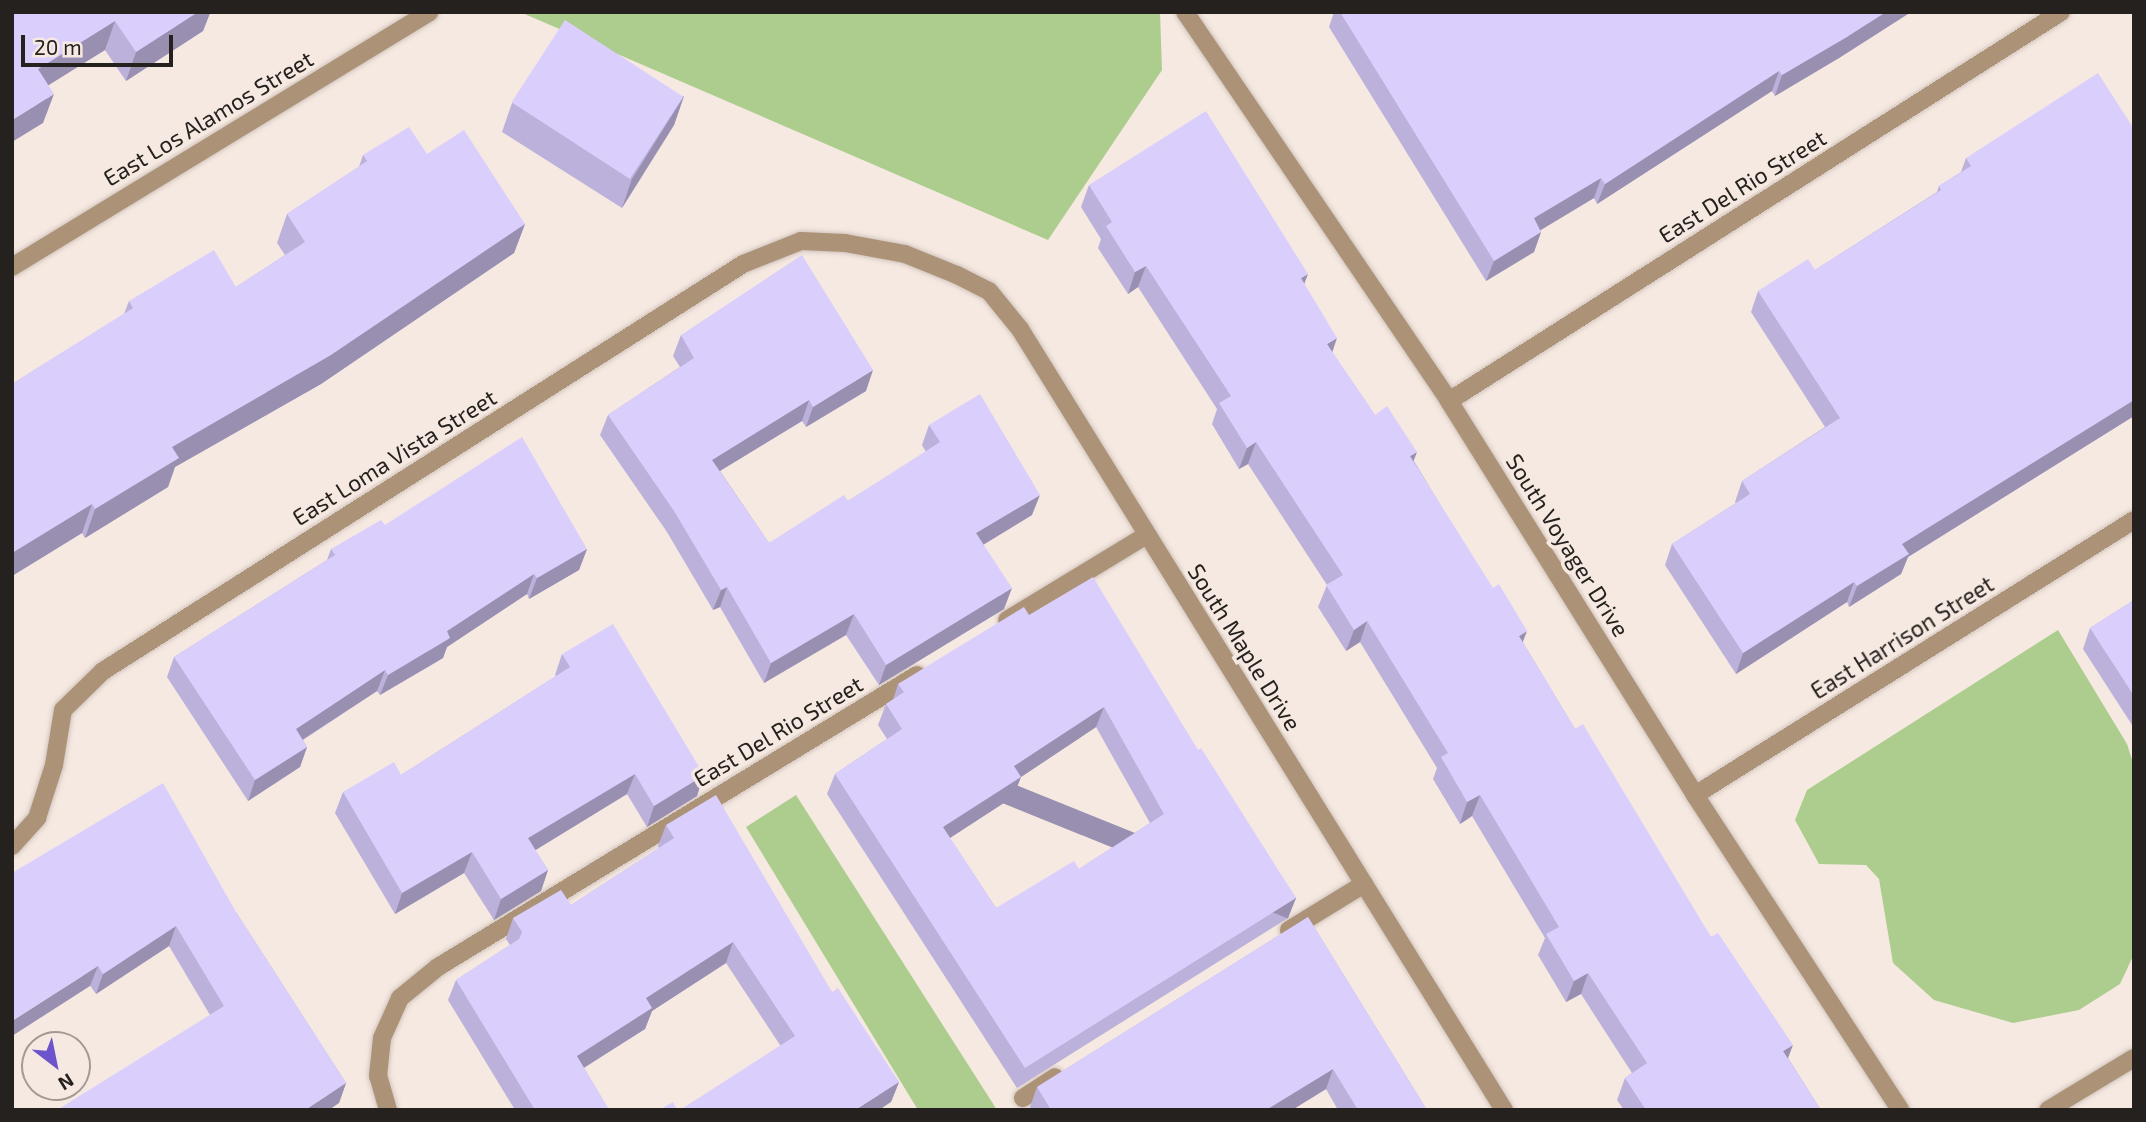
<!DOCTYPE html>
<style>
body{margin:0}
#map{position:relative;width:2146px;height:1122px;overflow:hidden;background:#f6e9e1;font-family:"Exo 2",sans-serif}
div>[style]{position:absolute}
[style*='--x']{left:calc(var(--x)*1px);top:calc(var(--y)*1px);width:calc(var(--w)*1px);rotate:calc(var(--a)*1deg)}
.green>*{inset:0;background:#accd8d}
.roads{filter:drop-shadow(0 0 2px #d0c5be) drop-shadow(0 0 2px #d0c5be)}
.minor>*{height:18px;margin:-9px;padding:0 9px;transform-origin:9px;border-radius:9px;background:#ac9378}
.wall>*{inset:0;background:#bbb1da}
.shaded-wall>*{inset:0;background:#9990b1;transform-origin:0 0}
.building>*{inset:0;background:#dacefd;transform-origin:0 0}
span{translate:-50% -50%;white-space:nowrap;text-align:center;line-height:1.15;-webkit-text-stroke:7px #f6e9e1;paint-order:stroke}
.street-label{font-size:23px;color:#25211e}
.frame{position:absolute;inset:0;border:14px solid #25211e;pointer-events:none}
.north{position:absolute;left:21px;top:1031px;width:70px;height:70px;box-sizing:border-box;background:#f6e9e1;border:2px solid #a29993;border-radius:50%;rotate:148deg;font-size:19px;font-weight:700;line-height:28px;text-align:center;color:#25211e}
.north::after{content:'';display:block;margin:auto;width:24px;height:32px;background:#6d53cc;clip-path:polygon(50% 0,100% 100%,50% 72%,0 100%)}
.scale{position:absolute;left:21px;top:35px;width:152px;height:32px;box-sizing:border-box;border:4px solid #25211e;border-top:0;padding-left:9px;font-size:21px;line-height:24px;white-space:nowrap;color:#25211e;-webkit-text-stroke:5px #f6e9e1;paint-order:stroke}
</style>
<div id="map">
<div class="green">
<div style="clip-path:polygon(520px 12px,1160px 12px,1162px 70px,1048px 240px)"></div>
<div style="clip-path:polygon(2058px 630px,2127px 744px,2134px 766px,2134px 954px,2120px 984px,2079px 1010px,2013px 1023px,1934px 1000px,1893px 963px,1879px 879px,1866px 865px,1819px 864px,1795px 820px,1807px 790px)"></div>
<div style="clip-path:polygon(796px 795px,997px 1110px,918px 1110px,746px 827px)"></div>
</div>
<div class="roads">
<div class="minor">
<div style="--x:1185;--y:12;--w:470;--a:55.8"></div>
<div style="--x:1449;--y:401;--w:464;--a:58"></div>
<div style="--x:1695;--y:795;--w:376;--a:56.9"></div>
<div style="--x:12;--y:267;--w:489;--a:-31.4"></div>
<div style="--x:1449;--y:401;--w:725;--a:-32.44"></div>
<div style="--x:1007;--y:620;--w:164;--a:-31.3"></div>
<div style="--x:1695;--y:795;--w:518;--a:-32.06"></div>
<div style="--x:12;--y:846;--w:38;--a:-48"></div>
<div style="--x:37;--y:818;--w:56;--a:-72.2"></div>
<div style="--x:54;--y:765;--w:56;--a:-80.7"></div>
<div style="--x:63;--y:710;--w:56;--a:-44.3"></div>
<div style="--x:103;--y:671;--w:758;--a:-32.45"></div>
<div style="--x:743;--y:264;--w:62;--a:-21.6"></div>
<div style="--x:801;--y:241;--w:44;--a:2.6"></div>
<div style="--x:845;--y:243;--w:61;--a:10.4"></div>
<div style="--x:905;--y:254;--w:56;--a:22"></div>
<div style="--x:957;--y:275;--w:36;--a:27"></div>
<div style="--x:989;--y:291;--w:49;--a:50.8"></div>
<div style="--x:1020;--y:329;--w:919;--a:58.21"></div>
<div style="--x:1289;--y:930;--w:88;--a:-31.5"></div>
<div style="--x:1023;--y:1098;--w:38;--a:-33"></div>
<div style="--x:388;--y:1110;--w:35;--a:-106"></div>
<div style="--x:378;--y:1076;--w:38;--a:-84"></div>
<div style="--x:382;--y:1038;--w:44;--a:-65.8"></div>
<div style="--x:400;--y:998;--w:49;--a:-39.2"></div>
<div style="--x:438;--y:967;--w:561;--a:-31.37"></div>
<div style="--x:2048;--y:1110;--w:100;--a:-31.2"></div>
</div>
</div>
<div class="wall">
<div style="clip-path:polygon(12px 12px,210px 13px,203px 31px,126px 81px,105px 50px,48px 85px,43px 123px)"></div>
<div style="clip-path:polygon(1334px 12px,1911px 12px,1839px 58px,1775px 96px,1772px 91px,1597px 204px,1594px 198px,1540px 230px,1541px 232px,1534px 252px,1486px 281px,1329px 27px)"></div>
<div style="clip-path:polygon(684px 96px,674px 125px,622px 208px,502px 132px,512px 103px)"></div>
<div style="clip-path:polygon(2134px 129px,2134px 416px,1908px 557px,1901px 574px,1849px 607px,1847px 602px,1736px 674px,1665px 565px,1672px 544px,1736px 503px,1735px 502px,1742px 481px,1825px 427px,1751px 312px,1758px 291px,1815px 270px,1937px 192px,1939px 186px,1961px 172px,1966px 158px)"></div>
<div style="clip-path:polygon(427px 154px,525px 224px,514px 253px,321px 384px,175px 467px,168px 487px,85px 538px,82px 533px,12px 576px,12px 384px,124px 314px,129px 301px,236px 287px,285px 255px,277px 243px,287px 214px,359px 167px,363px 155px)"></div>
<div style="clip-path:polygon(1089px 185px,1304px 284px,1332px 352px,1375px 415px,1414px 461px,1575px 729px,1711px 937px,1821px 1110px,1624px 1110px,1617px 1100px,1625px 1078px,1632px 1073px,1581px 994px,1566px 1002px,1538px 955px,1545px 938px,1472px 816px,1460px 824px,1433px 779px,1437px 768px,1360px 642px,1346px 651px,1318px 607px,1327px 585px,1248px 464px,1239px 469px,1212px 424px,1217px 409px,1138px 287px,1128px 294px,1098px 248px,1101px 239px,1081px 207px)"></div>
<div style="clip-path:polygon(681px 335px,866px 391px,806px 427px,802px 421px,720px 471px,769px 543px,848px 501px,926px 452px,922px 445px,929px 425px,1032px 515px,983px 545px,1004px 609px,879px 685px,846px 635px,764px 683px,720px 607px,713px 610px,667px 532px,600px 435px,608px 415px,680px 367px,673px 356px)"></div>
<div style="clip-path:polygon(385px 525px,587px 549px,579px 570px,529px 599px,527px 594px,447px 647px,443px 658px,380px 695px,377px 691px,303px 740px,307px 747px,300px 767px,248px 801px,167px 677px,174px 657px,327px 560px,331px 549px)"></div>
<div style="clip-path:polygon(2134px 600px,2134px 728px,2083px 649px,2090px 628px)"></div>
<div style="clip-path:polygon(evenodd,1029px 615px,1198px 750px,1296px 898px,1288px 918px,1017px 1088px,827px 794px,835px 774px,887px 739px,878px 725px,886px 704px,893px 700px,898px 684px,1029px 615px,1096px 727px,1150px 823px,1079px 869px,996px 908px,950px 838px,1013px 797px,1021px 777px,1096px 727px)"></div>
<div style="clip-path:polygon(562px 654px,697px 796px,647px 827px,627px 794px,535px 850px,548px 870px,541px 891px,494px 920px,464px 873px,395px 914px,335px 813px,343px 792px,401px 775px,556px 676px,555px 675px)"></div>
<div style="clip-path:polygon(666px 825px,832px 992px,899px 1082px,891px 1102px,780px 1045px,726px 963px,652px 1011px,645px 1029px,584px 1068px,609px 1110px,515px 1110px,448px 1000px,456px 980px,510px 945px,506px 939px,513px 918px,571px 905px,659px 848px,658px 846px)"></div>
<div style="clip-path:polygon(12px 873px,236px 912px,346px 1083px,339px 1103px,210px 1015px,169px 946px,96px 994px)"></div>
<div style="clip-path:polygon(1308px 917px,1427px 1110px,1338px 1110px,1326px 1089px,1292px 1110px,1031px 1110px,1030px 1107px,1037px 1087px)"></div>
</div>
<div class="shaded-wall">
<div style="clip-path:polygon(198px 12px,211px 12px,210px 13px,203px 31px,126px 81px,136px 52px)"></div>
<div style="clip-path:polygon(1886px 12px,1911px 12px,1839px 58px,1775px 96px,1782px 75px)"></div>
<div style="clip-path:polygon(115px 21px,105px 50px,28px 98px,38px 69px)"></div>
<div style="clip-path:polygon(1779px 71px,1772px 91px,1597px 204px,1605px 184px)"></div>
<div style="clip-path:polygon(54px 94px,43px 123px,12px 142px,12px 120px)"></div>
<div style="clip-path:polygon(684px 96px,674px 125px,622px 208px,632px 179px)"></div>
<div style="clip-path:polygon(1601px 178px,1594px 198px,1526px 239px,1534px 218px)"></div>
<div style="clip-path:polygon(525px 224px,514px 253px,321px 384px,175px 467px,168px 487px,85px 538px,95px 509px,172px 447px)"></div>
<div style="clip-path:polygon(1541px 232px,1534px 252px,1486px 281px,1494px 261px)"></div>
<div style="clip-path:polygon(1146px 266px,1138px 287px,1128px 294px,1135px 272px)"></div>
<div style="clip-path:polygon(1308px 274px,1300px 295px,1301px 278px)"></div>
<div style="clip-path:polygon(1337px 338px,1330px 359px,1327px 344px)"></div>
<div style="clip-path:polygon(873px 370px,866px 391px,806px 427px,813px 407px)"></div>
<div style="clip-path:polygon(809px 400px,802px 421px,705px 480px,712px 460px)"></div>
<div style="clip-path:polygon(2134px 400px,2134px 416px,1908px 557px,1901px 574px,1849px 607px,1857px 586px,1902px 544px)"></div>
<div style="clip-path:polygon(1256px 442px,1248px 464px,1239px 469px,1247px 448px)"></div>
<div style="clip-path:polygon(1417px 452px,1409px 473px,1410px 456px)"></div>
<div style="clip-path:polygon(1040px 495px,1032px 515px,968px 554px,976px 533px)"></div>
<div style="clip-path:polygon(92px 504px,82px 533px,12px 576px,12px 553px)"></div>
<div style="clip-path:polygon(587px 549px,579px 570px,529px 599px,537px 578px)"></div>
<div style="clip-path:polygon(534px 574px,527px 594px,447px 647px,443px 658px,380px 695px,388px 675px,447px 631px)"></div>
<div style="clip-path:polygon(1854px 582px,1847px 602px,1736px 674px,1743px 653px)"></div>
<div style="clip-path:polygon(727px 587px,720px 607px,713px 610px,721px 590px)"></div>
<div style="clip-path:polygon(1012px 588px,1004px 609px,879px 685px,886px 665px)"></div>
<div style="clip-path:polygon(854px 614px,846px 635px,764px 683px,771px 663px)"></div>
<div style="clip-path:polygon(1367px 621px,1360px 642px,1346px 651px,1354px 630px)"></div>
<div style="clip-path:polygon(1527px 631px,1519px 652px,1519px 636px)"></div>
<div style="clip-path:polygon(385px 670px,377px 691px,288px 749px,296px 729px)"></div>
<div style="clip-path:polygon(1104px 707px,1096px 727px,1021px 777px,1013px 797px,936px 847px,943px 827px,1014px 766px)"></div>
<div style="clip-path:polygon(307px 747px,300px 767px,248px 801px,255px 780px)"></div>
<div style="clip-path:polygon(635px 774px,627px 794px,521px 859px,528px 838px)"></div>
<div style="clip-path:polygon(704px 775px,697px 796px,647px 827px,654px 806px)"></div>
<div style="clip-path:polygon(1480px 795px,1472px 816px,1460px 824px,1467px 802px)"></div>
<div style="clip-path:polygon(472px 852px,464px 873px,395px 914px,402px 893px)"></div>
<div style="clip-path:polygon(548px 870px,541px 891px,494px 920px,501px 899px)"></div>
<div style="left:1296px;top:898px;width:22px;height:320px;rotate:112deg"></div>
<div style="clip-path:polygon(176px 926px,169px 946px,96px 994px,103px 974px)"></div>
<div style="clip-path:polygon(733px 942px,726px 963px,652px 1011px,645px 1029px,569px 1077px,577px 1056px,646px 998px)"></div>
<div style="clip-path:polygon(98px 966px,90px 986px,12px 1036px,12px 1021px)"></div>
<div style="clip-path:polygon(1588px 973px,1581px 994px,1566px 1002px,1574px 981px)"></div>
<div style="clip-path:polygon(1793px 1045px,1785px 1066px,1783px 1051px)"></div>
<div style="clip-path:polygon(1333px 1069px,1326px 1089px,1292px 1110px,1266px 1110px)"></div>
<div style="clip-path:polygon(899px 1082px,891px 1102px,879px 1110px,855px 1110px)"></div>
<div style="clip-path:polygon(346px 1083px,339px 1103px,329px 1110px,305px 1110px)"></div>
</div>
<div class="building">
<div style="clip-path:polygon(12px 12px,198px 12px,136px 52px,115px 21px,38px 69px,54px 94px,12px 120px)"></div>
<div style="clip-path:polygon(1340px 12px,1886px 12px,1847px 37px,1782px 75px,1779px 71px,1605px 184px,1601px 178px,1534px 218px,1541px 232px,1494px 261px)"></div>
<div style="left:565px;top:20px;width:141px;height:98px;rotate:33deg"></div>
<div style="clip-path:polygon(2098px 73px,2134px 129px,2134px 400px,1902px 544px,1909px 554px,1857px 586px,1854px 582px,1743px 653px,1672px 544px,1750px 494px,1742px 481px,1840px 418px,1758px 291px,1808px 259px,1815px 270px,1941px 190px,1939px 186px,1971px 166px,1966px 158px)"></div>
<div style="clip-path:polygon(1206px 111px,1308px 274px,1301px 278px,1337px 338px,1327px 344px,1375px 415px,1387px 406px,1417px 452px,1410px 456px,1493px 588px,1499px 584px,1527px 631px,1519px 636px,1575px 729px,1583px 724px,1711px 937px,1718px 933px,1793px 1045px,1783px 1051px,1821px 1110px,1646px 1110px,1625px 1078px,1647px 1063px,1588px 973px,1574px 981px,1546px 934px,1559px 927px,1480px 795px,1467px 802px,1441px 757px,1448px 753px,1367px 621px,1354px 630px,1326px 585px,1343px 575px,1256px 442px,1247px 448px,1219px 403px,1231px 396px,1146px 266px,1135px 272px,1106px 226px,1112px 222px,1089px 185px)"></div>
<div style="clip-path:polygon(409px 127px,427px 154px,464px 130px,525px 224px,331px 355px,172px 447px,179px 458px,95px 509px,92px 504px,12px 553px,12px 384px,133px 308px,129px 301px,214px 250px,236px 287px,305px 242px,287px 214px,367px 161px,363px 155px)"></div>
<div style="clip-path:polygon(802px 255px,873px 370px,813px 407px,809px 400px,712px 460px,769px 543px,844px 495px,848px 501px,940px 442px,929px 425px,980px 394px,1040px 495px,976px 533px,1012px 588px,886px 665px,854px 614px,771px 663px,727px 587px,721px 590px,674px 511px,608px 415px,694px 358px,681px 335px)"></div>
<div style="clip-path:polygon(522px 437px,587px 549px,537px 578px,534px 574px,447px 631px,450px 638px,388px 675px,385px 670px,296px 729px,307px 747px,255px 780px,174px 657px,335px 555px,331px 549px,381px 520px,385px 525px)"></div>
<div style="clip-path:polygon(evenodd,1093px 577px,1198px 750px,1201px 748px,1296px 898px,1025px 1068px,835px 774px,902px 729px,886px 704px,904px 692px,898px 684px,1024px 607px,1029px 615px,1093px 577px,1104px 707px,1164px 814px,1079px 869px,1074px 861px,996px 908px,943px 827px,1021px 777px,1014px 766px,1104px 707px)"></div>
<div style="clip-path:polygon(2134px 600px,2134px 696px,2090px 628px)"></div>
<div style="clip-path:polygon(613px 624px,704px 775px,654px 806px,635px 774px,528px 838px,548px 870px,501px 899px,472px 852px,402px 893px,343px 792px,394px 762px,401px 775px,570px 667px,562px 654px)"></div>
<div style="clip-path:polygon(163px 783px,236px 912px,346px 1083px,305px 1110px,57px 1110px,224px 1006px,176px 926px,103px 974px,98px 966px,12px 1021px,12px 873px)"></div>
<div style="clip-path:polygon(716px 795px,832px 992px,838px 988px,899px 1082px,855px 1110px,680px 1110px,795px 1036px,733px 942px,646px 998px,652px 1008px,577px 1056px,609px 1110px,535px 1110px,456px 980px,519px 939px,522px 932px,513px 918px,561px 890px,571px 905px,674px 838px,666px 825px)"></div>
<div style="clip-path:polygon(1308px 917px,1427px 1110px,1358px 1110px,1333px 1069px,1266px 1110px,1051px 1110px,1037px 1087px)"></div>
<div style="clip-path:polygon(673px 1102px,677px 1110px,659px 1110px)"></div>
</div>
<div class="street-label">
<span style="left:208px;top:118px;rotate:-31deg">East Los Alamos Street</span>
<span style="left:1742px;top:186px;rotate:-32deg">East Del Rio Street</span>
<span style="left:394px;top:457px;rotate:-32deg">East Loma Vista Street</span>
<span style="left:1568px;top:545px;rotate:58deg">South Voyager Drive</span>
<span style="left:1902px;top:637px;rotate:-32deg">East Harrison Street</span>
<span style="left:1245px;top:647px;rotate:58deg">South Maple Drive</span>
<span style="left:778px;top:731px;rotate:-31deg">East Del Rio Street</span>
</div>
<div class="frame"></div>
<div class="north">N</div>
<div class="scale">20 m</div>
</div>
